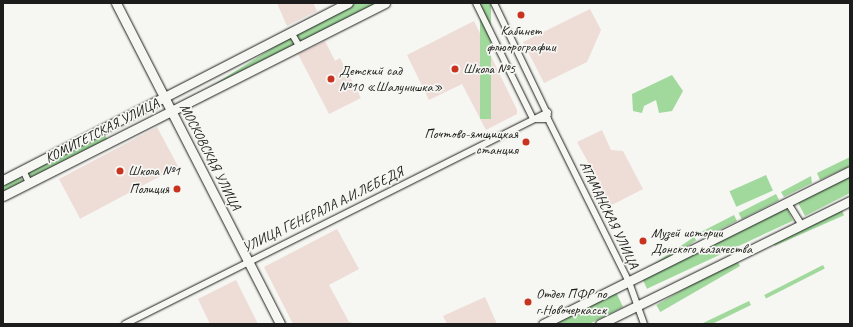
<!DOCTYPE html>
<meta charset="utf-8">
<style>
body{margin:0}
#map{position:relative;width:853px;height:327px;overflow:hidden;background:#f6f6f2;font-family:Caveat,sans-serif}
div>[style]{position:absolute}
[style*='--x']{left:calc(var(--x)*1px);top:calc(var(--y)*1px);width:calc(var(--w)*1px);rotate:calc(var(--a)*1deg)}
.built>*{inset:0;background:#eedcd7;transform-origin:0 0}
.green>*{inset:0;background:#a1d99d;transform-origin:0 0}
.roads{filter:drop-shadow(0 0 1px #1c1c1c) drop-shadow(0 0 1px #1c1c1c)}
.street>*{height:6px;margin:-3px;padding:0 3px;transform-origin:3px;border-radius:3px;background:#f6f6f2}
.secondary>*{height:9px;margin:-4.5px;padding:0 4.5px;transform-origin:4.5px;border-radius:4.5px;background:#f6f6f2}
.dots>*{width:11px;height:11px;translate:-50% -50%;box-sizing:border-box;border:2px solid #f6f6f2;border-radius:50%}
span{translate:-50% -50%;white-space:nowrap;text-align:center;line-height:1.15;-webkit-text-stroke:3.5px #f6f6f2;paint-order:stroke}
.poi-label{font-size:14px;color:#1c1c1c}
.left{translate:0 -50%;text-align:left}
.right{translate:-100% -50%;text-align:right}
.street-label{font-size:14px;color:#1c1c1c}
.frame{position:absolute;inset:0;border:4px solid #1c1c1c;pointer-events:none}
</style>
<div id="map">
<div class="built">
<div style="clip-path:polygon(277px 3px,313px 3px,317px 11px,287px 26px)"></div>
<div style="clip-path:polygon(590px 9px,601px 30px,587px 62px,544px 83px,523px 42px)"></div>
<div style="clip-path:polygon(474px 21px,517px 110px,517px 114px,486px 130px,462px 84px,429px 100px,407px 55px)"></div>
<div style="clip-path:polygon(325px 41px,335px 61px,340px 58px,361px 98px,329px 114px,298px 54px)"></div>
<div style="left:157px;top:127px;width:45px;height:111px;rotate:62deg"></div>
<div style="clip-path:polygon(602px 130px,611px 150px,623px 151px,643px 189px,610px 206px,600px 187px,597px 188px,590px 178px,585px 166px,589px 164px,577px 142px)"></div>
<div style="clip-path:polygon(337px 229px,359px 269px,329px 285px,349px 322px,358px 324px,293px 324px,264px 267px)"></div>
<div style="clip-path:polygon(236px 280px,258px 324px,210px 324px,198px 299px)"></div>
<div style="clip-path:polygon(485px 297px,497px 324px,447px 324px,443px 316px)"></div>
</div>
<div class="green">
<div style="clip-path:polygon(356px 3px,379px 3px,301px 43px,296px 34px)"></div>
<div style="left:480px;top:3px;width:11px;height:116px"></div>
<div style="left:290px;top:37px;width:9px;height:106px;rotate:58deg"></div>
<div style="clip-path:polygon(672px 75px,683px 91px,672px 111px,659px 113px,656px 100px,644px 106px,642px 113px,633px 111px,632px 94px)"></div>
<div style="left:103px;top:131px;width:11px;height:86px;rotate:63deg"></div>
<div style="clip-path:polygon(850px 157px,850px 166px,820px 180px,817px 173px)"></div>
<div style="clip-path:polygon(19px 174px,24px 183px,3px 194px,3px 183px)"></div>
<div style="left:766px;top:175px;width:17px;height:40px;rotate:66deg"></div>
<div style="clip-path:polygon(850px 175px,850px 193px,805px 216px,797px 201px)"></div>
<div style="clip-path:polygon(811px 176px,812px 183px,784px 197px,781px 192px)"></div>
<div style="left:776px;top:194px;width:7px;height:42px;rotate:63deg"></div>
<div style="left:840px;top:206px;width:10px;height:76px;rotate:66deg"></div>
<div style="left:787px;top:208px;width:14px;height:161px;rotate:65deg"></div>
<div style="clip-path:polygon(734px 215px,737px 221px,705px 237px,699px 233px)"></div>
<div style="left:694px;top:237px;width:4px;height:60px;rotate:56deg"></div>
<div style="left:736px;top:259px;width:8px;height:92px;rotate:60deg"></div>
<div style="left:823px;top:265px;width:4px;height:66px;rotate:63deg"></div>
<div style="clip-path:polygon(616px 292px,623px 307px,589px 324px,550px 324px)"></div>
<div style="clip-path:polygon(749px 301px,751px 305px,712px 324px,701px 324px)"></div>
</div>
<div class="roads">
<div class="street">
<div style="--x:476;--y:3;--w:129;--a:63.8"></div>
<div style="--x:494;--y:3;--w:124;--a:64.3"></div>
<div style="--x:291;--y:32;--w:16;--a:60"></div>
<div style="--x:535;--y:119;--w:13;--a:0"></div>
<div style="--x:548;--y:119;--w:182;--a:63.6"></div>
<div style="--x:629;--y:282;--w:45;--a:70.3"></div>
<div style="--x:23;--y:170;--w:14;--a:65"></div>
<div style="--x:788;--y:203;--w:26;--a:58"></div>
<div style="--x:125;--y:324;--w:473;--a:-26.6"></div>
</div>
<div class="secondary">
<div style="--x:116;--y:3;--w:360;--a:62.9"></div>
<div style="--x:3;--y:180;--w:388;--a:-27.2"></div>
<div style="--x:3;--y:196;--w:428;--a:-26.8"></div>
<div style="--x:543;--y:324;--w:343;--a:-26.5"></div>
<div style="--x:600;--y:324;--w:279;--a:-26.2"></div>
</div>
</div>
<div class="dots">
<div style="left:521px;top:15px;background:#c8321e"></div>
<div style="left:455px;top:69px;background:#c8321e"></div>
<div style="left:331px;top:79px;background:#c8321e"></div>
<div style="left:526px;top:142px;background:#c8321e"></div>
<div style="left:120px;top:171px;background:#c8321e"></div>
<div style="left:177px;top:189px;background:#c8321e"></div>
<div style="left:643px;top:241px;background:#c8321e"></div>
<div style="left:528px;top:302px;background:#c8321e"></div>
</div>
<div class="poi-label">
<span style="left:521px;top:39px">Кабинет<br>флюорографии</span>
<span class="left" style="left:463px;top:69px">Школа №5</span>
<span class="left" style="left:339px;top:79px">Детский сад<br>№10 «Шалунишка»</span>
<span class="right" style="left:518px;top:142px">Почтово-ямщицкая<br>станция</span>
<span class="left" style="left:128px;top:171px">Школа №1</span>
<span class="right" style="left:169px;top:189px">Полиция</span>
<span class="left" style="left:651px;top:241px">Музей истории<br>Донского казачества</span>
<span class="left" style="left:536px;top:302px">Отдел ПФР по<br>г.Новочеркасск</span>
</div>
<div class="street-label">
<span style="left:102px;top:131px;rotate:-27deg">КОМИТЕТСКАЯ УЛИЦА</span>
<span style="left:210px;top:157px;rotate:63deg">МОСКОВСКАЯ УЛИЦА</span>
<span style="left:323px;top:210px;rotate:-26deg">УЛИЦА ГЕНЕРАЛА А.И.ЛЕБЕДЯ</span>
<span style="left:609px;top:215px;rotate:64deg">АТАМАНСКАЯ УЛИЦА</span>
</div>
<div class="frame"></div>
</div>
